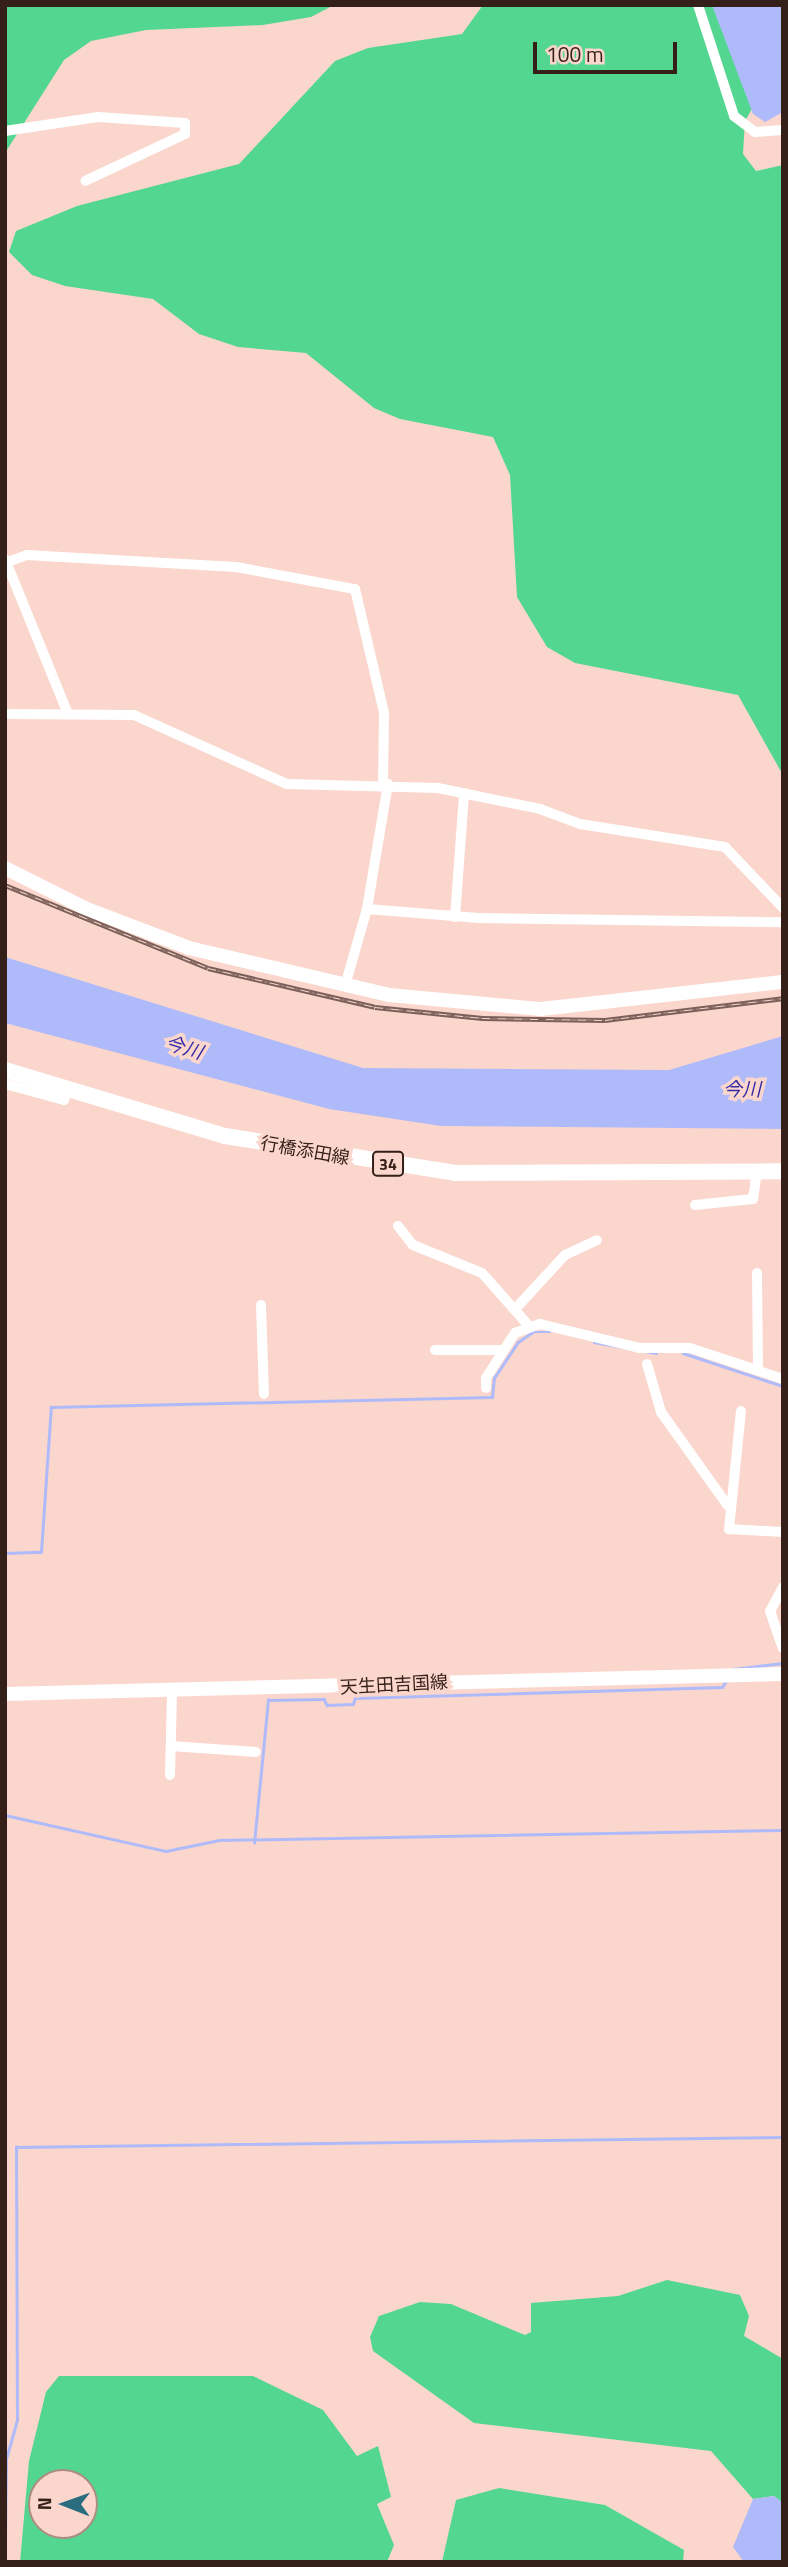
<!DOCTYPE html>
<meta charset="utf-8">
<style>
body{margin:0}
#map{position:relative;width:788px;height:2567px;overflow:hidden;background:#fad6cc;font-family:"Titillium Web","Noto Sans JP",sans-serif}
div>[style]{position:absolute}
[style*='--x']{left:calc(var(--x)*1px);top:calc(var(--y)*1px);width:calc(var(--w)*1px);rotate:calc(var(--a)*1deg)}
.green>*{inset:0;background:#53d790}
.water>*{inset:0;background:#afbafb}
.stream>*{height:2.5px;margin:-1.25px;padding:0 1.25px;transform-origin:1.25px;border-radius:1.25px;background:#afbafb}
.street>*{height:10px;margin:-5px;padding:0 5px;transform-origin:5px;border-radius:5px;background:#fff}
.secondary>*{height:14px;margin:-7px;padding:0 7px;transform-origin:7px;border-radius:7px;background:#fff}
.primary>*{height:16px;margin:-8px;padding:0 8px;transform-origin:8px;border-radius:8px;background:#fff}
.rail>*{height:5px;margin-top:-2.5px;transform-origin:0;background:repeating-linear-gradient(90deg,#fad6cc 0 8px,#7b6059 0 16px);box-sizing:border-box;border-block:2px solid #7b6059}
span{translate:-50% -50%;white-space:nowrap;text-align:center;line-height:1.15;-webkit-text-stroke:7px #fad6cc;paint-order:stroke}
.shield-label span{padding:2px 5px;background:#fad6cc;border:2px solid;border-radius:5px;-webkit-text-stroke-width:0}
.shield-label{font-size:16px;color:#341f19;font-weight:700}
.street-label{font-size:18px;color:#341f19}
.water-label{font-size:19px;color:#342ba5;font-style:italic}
.frame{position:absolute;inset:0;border:7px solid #341f19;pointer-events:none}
.north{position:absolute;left:28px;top:2469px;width:70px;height:70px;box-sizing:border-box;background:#fad6cc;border:2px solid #ab8d84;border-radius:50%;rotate:271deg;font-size:19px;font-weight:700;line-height:28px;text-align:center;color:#341f19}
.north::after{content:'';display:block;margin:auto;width:24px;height:32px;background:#296d7e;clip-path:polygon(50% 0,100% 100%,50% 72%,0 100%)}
.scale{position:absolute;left:533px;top:42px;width:144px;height:32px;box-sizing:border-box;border:4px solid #341f19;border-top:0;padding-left:9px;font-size:21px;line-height:24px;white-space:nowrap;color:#341f19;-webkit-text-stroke:5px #fad6cc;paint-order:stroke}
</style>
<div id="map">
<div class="green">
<div style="clip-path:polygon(5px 5px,334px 5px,311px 17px,263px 25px,146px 30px,91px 41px,64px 60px,5px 153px)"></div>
<div style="clip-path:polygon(483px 5px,757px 5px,783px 55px,745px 121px,743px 154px,756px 171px,783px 165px,783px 775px,738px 695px,575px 663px,547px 647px,517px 597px,510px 475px,493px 437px,400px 419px,374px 408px,306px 353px,238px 347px,199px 334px,153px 299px,65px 286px,32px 275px,9px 252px,16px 231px,77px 206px,239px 164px,335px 61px,368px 48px,462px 34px)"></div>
<div style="clip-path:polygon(667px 2280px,740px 2295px,749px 2316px,744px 2336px,783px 2359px,783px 2503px,774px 2496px,753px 2499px,711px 2451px,474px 2423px,373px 2351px,370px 2337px,379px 2316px,420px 2302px,451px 2304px,525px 2335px,531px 2332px,531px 2303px,618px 2296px)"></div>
<div style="clip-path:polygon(evenodd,59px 2376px,253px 2376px,323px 2410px,357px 2456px,378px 2446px,391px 2497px,377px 2504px,394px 2545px,387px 2562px,20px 2562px,29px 2461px,46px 2392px,59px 2376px,84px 2483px,84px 2525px,42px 2525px,42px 2483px,84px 2483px)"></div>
<div style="clip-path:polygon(499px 2488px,605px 2505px,684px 2550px,683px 2562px,442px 2562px,456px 2500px)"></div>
</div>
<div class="water">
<div style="clip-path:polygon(712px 5px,783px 5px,783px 112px,765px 122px,753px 114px)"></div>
<div style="clip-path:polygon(5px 957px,363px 1068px,669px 1070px,783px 1036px,783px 1129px,441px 1126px,329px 1109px,5px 1023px)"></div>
<div style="clip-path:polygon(774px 2496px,783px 2503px,783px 2562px,744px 2562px,733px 2547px,753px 2499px)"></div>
</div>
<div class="stream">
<div style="--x:594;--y:1342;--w:63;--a:10.1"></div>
<div style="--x:683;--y:1353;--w:105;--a:18.3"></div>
<div style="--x:5;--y:1553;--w:36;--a:-2"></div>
<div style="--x:41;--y:1552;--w:145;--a:-86.1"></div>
<div style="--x:51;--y:1407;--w:441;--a:-1.3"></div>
<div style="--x:492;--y:1397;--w:19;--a:-84"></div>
<div style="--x:494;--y:1378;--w:43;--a:-56.3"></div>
<div style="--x:518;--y:1342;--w:18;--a:-34"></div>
<div style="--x:533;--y:1332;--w:17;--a:0"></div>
<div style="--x:733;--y:1669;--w:50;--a:-6.8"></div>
<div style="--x:5;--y:1815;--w:165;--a:12.6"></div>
<div style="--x:166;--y:1851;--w:54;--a:-11.7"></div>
<div style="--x:219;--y:1840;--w:564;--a:-1.02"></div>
<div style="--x:254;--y:1843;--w:144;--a:-84.4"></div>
<div style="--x:268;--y:1700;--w:56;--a:-1"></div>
<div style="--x:324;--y:1699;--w:7;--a:63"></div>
<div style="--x:327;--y:1705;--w:26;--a:-2"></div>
<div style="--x:353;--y:1704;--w:6;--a:-72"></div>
<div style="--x:355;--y:1698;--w:367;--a:-1.7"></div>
<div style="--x:722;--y:1687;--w:7;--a:-56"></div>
<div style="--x:5;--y:2540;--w:81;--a:-89.3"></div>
<div style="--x:6;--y:2459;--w:41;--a:-74.2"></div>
<div style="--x:17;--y:2420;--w:273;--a:-90.2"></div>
<div style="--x:16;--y:2147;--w:767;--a:-0.75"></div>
</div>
<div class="street">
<div style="--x:698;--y:5;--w:117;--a:72"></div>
<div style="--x:734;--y:116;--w:26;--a:37"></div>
<div style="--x:755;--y:132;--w:28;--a:-4"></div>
<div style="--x:5;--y:131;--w:94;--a:-8.6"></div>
<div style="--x:98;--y:117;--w:87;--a:3.9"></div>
<div style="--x:185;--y:123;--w:11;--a:90"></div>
<div style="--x:185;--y:134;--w:110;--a:154.8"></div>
<div style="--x:5;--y:559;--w:167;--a:67.9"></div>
<div style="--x:5;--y:563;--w:23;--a:-20"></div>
<div style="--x:27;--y:555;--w:209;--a:3.3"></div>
<div style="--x:236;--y:567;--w:121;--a:10.5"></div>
<div style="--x:355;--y:589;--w:127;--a:76.8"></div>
<div style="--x:384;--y:713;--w:71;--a:90.8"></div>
<div style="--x:5;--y:714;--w:129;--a:0.4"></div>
<div style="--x:134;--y:715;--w:168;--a:24.3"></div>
<div style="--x:287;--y:784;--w:151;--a:1.5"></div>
<div style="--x:438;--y:788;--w:104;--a:11.6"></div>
<div style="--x:540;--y:809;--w:43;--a:20.6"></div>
<div style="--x:580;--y:824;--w:147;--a:9"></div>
<div style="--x:725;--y:847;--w:84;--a:46.4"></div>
<div style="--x:367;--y:909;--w:112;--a:4.6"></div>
<div style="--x:479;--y:918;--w:304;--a:0.8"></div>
<div style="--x:455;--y:917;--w:124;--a:-85.8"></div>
<div style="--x:345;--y:986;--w:80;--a:-74.1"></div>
<div style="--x:367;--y:909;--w:127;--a:-80.5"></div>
<div style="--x:5;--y:1084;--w:61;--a:15.2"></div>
<div style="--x:64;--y:1100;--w:12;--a:-70"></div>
<div style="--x:695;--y:1205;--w:58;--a:-5.9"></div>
<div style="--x:753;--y:1199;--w:28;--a:-82"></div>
<div style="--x:398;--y:1226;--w:24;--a:52"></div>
<div style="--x:413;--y:1245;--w:74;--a:22.1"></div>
<div style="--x:482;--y:1273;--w:69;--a:48.5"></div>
<div style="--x:757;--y:1273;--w:97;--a:89.4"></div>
<div style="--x:261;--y:1305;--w:89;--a:88.1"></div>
<div style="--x:517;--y:1307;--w:71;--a:-47.3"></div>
<div style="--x:565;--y:1255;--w:35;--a:-25"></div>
<div style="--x:435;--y:1350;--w:68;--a:0"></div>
<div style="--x:647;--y:1364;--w:50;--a:73.7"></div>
<div style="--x:661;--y:1412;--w:115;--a:54.5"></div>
<div style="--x:486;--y:1388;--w:10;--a:-90"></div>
<div style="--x:486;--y:1378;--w:54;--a:-57.2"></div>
<div style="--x:515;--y:1333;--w:27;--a:-20"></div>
<div style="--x:540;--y:1324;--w:103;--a:13.5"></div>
<div style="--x:640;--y:1348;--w:50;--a:0"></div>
<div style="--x:690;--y:1348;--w:98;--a:18.4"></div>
<div style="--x:741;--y:1411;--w:119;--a:95.8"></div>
<div style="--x:729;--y:1529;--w:54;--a:3.2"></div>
<div style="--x:783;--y:1587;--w:27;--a:118"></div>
<div style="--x:770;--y:1611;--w:39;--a:71"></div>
<div style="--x:171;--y:1746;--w:85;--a:4"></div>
<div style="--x:170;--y:1775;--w:84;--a:-88.6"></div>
</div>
<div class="secondary">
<div style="--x:5;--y:868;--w:92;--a:26.6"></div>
<div style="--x:87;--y:909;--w:109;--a:20.9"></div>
<div style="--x:189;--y:948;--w:205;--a:13.2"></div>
<div style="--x:389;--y:995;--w:153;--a:5.3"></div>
<div style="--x:541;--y:1009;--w:244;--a:-6.4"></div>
<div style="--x:5;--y:1694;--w:778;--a:-1.47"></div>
</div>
<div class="primary">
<div style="--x:5;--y:1070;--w:230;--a:16.7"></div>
<div style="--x:225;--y:1136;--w:233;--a:9.1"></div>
<div style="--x:455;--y:1173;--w:328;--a:-0.3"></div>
</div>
<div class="rail">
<div style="--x:5;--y:885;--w:219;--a:22.2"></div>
<div style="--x:208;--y:968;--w:171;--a:13.1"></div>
<div style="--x:375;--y:1007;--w:108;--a:5.9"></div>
<div style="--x:482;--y:1018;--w:123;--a:0.9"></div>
<div style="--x:605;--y:1020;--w:179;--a:-7"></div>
</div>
<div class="shield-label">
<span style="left:388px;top:1164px">34</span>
</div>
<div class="street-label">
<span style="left:305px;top:1151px;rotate:10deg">行橋添田線</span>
<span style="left:394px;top:1685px;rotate:-3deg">天生田吉国線</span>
</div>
<div class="water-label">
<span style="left:184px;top:1047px;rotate:17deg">今川</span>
<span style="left:742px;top:1089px">今川</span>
</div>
<div class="frame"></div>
<div class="north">N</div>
<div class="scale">100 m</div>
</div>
